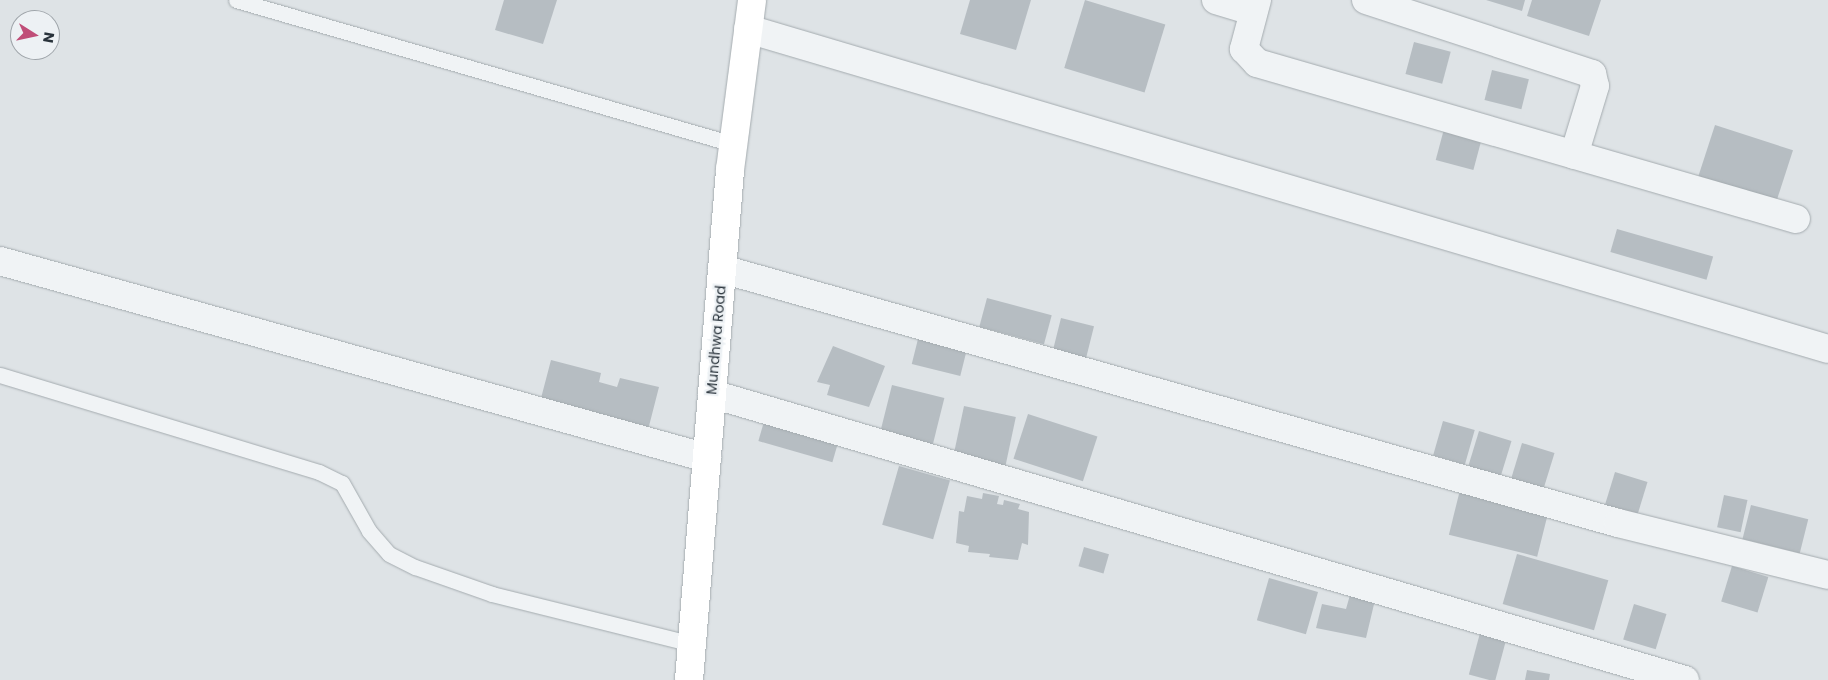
<!DOCTYPE html>
<style>
body{margin:0}
#map{position:relative;width:1828px;height:680px;overflow:hidden;background:#dee3e6;font-family:Poppins,sans-serif}
div>[style]{position:absolute}
[style*='--x']{left:calc(var(--x)*1px);top:calc(var(--y)*1px);width:calc(var(--w)*1px);rotate:calc(var(--a)*1deg)}
.building>*{inset:0;background:#b6bdc2;transform-origin:0 0}
.roads{filter:drop-shadow(0 0 1px #a4abaf) drop-shadow(0 0 1px #a4abaf)}
.service>*{height:15px;margin:-7.5px;padding:0 7.5px;transform-origin:7.5px;border-radius:7.5px;background:#f0f3f5}
.minor>*{height:28px;margin:-14px;padding:0 14px;transform-origin:14px;border-radius:14px;background:#f0f3f5}
.primary>*{height:28px;margin:-14px;padding:0 14px;transform-origin:14px;border-radius:14px;background:#fff}
span{translate:-50% -50%;white-space:nowrap;text-align:center;line-height:1.15;-webkit-text-stroke:4.5px #edf1f4;paint-order:stroke}
.street-label{font-size:14px;color:#29333b}
.north{position:absolute;left:10px;top:10px;width:50px;height:50px;box-sizing:border-box;background:#edf1f4;border:1px solid #9fa5aa;border-radius:50%;rotate:100deg;font-size:14px;font-weight:700;line-height:20px;text-align:center;color:#29333b}
.north::after{content:'';display:block;margin:auto;width:18px;height:22px;background:#c04e78;clip-path:polygon(50% 0,100% 100%,50% 72%,0 100%)}
</style>
<div id="map">
<div class="building">
<div style="clip-path:polygon(504px 0,557px 0,543px 44px,495px 30px)"></div>
<div style="clip-path:polygon(970px 0,1031px 0,1016px 50px,960px 34px)"></div>
<div style="left:1085px;top:0;width:84px;height:71px;rotate:17deg"></div>
<div style="clip-path:polygon(1486px 0,1525px 0,1522px 11px)"></div>
<div style="clip-path:polygon(1532px 0,1601px 0,1589px 36px,1527px 16px)"></div>
<div style="left:1414px;top:42px;width:38px;height:33px;rotate:15deg"></div>
<div style="left:1492px;top:70px;width:38px;height:31px;rotate:14deg"></div>
<div style="left:1715px;top:125px;width:82px;height:61px;rotate:18deg"></div>
<div style="left:1444px;top:129px;width:39px;height:32px;rotate:15deg"></div>
<div style="left:1617px;top:229px;width:100px;height:24px;rotate:16deg"></div>
<div style="left:987px;top:298px;width:67px;height:30px;rotate:15deg"></div>
<div style="left:1061px;top:318px;width:34px;height:33px;rotate:14deg"></div>
<div style="left:920px;top:331px;width:50px;height:34px;rotate:14deg"></div>
<div style="clip-path:polygon(833px 346px,885px 366px,869px 407px,827px 395px,830px 385px,817px 382px)"></div>
<div style="clip-path:polygon(551px 360px,601px 373px,599px 382px,617px 387px,620px 378px,659px 387px,648px 430px,540px 402px)"></div>
<div style="left:892px;top:385px;width:54px;height:50px;rotate:14deg"></div>
<div style="left:964px;top:406px;width:53px;height:50px;rotate:12deg"></div>
<div style="left:1028px;top:414px;width:73px;height:47px;rotate:18deg"></div>
<div style="left:765px;top:418px;width:77px;height:24px;rotate:16deg"></div>
<div style="left:1443px;top:421px;width:33px;height:36px;rotate:16deg"></div>
<div style="left:1479px;top:431px;width:34px;height:37px;rotate:17deg"></div>
<div style="left:1522px;top:443px;width:34px;height:37px;rotate:17deg"></div>
<div style="left:899px;top:466px;width:53px;height:61px;rotate:16deg"></div>
<div style="left:1615px;top:472px;width:34px;height:36px;rotate:17deg"></div>
<div style="left:1460px;top:490px;width:91px;height:46px;rotate:14deg"></div>
<div style="clip-path:polygon(983px 493px,999px 496px,997px 504px,1003px 505px,1004px 500px,1020px 504px,1018px 509px,1029px 512px,1028px 545px,1022px 543px,1018px 560px,989px 557px,990px 554px,968px 552px,969px 546px,956px 543px,959px 511px,964px 512px,967px 496px,982px 499px)"></div>
<div style="left:1724px;top:495px;width:24px;height:33px;rotate:12deg"></div>
<div style="left:1751px;top:505px;width:59px;height:35px;rotate:14deg"></div>
<div style="left:1084px;top:547px;width:26px;height:20px;rotate:16deg"></div>
<div style="left:1517px;top:554px;width:95px;height:52px;rotate:16deg"></div>
<div style="left:1732px;top:566px;width:38px;height:37px;rotate:17deg"></div>
<div style="left:1269px;top:578px;width:51px;height:44px;rotate:16deg"></div>
<div style="clip-path:polygon(1350px 595px,1375px 600px,1366px 638px,1316px 628px,1322px 604px,1346px 609px)"></div>
<div style="left:1634px;top:604px;width:34px;height:37px;rotate:17deg"></div>
<div style="left:1480px;top:633px;width:27px;height:43px;rotate:15deg"></div>
<div style="clip-path:polygon(1527px 670px,1550px 674px,1549px 680px,1525px 680px)"></div>
</div>
<div class="roads">
<div class="service">
<div style="--x:236;--y:0;--w:517;--a:16.16"></div>
<div style="--x:0;--y:375;--w:333;--a:16.9"></div>
<div style="--x:319;--y:472;--w:25;--a:26"></div>
<div style="--x:342;--y:483;--w:55;--a:60.6"></div>
<div style="--x:369;--y:531;--w:30;--a:49"></div>
<div style="--x:389;--y:554;--w:29;--a:27"></div>
<div style="--x:415;--y:567;--w:82;--a:19.3"></div>
<div style="--x:492;--y:594;--w:206;--a:14"></div>
</div>
<div class="minor">
<div style="--x:1216;--y:0;--w:39;--a:17"></div>
<div style="--x:1257;--y:0;--w:51;--a:104.9"></div>
<div style="--x:1244;--y:49;--w:19;--a:47"></div>
<div style="--x:1257;--y:63;--w:561;--a:16.14"></div>
<div style="--x:1366;--y:0;--w:238;--a:18.1"></div>
<div style="--x:1592;--y:74;--w:12;--a:76"></div>
<div style="--x:1595;--y:86;--w:72;--a:106.9"></div>
<div style="--x:748;--y:29;--w:1126;--a:16.5"></div>
<div style="--x:0;--y:261;--w:734;--a:15.57"></div>
<div style="--x:722;--y:269;--w:931;--a:15.83"></div>
<div style="--x:1618;--y:523;--w:216;--a:13.9"></div>
<div style="--x:712;--y:394;--w:1014;--a:16.38"></div>
</div>
<div class="primary">
<div style="--x:689;--y:680;--w:512;--a:-85.4"></div>
<div style="--x:730;--y:170;--w:171;--a:-82.6"></div>
</div>
</div>
<div class="street-label">
<span style="left:716px;top:340px;rotate:-85deg">Mundhwa Road</span>
</div>
<div class="north">N</div>
</div>
